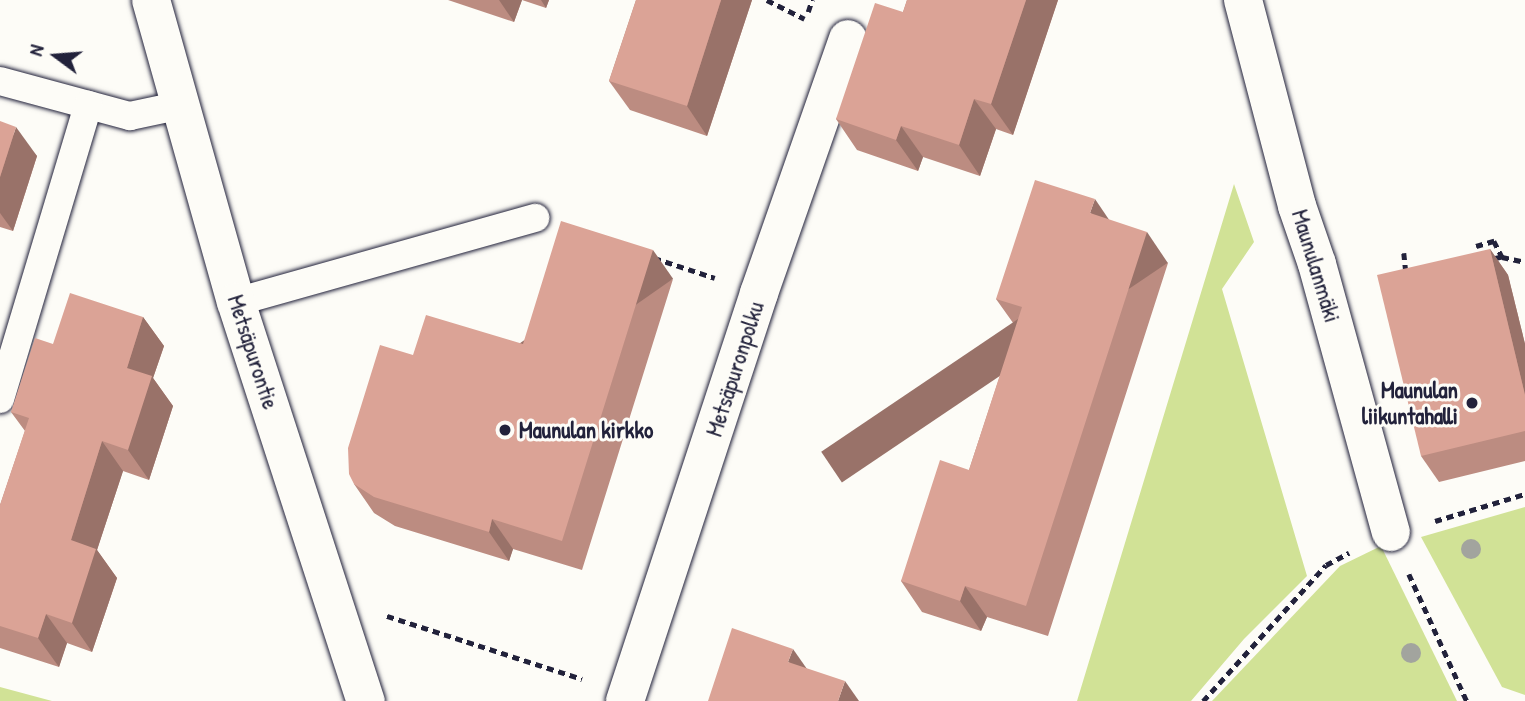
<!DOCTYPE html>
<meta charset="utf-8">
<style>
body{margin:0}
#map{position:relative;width:1525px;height:701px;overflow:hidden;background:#fdfcf7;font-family:"Patrick Hand",sans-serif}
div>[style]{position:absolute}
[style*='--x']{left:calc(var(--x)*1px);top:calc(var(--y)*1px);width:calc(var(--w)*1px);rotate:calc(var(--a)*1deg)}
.green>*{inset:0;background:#d1e296}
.path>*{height:4.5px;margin-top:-2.25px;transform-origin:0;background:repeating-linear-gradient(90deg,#22223b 0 7px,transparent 0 12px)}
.roads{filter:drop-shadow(0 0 2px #22223b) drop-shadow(0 0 2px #22223b)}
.lane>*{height:28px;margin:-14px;padding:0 14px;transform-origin:14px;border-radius:14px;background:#fdfcf7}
.street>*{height:38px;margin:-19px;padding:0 19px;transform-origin:19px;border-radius:19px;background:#fdfcf7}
.secondary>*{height:38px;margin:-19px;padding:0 19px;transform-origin:19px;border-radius:19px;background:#fdfcf7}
.trees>*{width:20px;height:20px;margin:-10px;border-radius:50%;background:#a2a49e}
.wall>*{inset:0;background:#bc8c81}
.shaded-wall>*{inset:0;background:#997269;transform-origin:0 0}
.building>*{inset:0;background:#dba396}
.dots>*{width:19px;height:19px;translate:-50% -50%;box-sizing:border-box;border:4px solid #fdfcf7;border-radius:50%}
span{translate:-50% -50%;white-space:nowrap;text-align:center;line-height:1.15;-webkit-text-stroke:6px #fdfcf7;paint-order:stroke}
.street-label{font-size:23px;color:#22223b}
.poi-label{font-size:23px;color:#22223b;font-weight:700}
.right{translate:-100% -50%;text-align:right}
.left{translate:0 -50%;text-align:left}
.north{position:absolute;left:21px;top:21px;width:70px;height:70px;-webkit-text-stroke:5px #fdfcf7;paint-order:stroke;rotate:286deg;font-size:19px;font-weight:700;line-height:28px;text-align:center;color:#22223b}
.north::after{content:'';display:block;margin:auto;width:24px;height:32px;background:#22223b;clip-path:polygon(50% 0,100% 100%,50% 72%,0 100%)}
</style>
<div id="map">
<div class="green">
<div style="clip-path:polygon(1234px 184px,1254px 242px,1222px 289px,1307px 576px,1244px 639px,1191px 701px,1077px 701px)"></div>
<div style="clip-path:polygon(1525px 507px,1525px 695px,1502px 687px,1421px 537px)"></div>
<div style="clip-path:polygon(1381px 546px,1457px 701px,1212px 701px,1340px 566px)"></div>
<div style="clip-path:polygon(0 687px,52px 701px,0 701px)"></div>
</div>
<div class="path">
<div style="--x:767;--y:0;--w:42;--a:26.6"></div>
<div style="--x:808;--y:12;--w:13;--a:-72"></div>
<div style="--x:1476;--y:246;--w:19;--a:-16"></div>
<div style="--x:1494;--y:241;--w:18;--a:63"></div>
<div style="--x:1502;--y:257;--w:9;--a:167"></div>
<div style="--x:1404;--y:253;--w:20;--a:84"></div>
<div style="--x:1502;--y:257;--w:24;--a:12"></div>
<div style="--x:654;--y:258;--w:64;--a:18.2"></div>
<div style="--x:1435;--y:521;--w:94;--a:-16.7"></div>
<div style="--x:1409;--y:574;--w:140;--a:65.5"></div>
<div style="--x:387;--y:616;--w:205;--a:17.9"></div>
<div style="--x:1203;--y:701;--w:183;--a:-47.9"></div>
<div style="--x:1326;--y:565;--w:26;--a:-28"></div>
</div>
<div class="roads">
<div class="lane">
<div style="--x:0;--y:81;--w:135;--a:15.1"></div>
<div style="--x:130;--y:116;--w:53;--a:-11.9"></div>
<div style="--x:236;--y:302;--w:311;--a:-15.7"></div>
<div style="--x:0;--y:399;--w:307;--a:-73.3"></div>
</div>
<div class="street">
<div style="--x:1243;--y:0;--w:213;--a:75.3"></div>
<div style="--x:1297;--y:206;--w:61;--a:71"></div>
<div style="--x:1317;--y:264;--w:278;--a:74.6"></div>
<div style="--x:625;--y:701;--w:429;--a:-71.8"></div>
<div style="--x:759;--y:293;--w:269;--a:-70.7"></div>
</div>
<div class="secondary">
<div style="--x:151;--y:0;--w:314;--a:74.3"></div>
<div style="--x:236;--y:302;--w:420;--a:72"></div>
</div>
</div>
<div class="trees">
<div style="left:1471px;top:549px"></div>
<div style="left:1411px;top:653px"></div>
</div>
<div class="wall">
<div style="clip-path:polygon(448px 0,549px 0,546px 8px,522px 0,514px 22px)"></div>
<div style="clip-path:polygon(636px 0,752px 0,707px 136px,630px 110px,609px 81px)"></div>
<div style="clip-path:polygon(907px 0,1058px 0,1013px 135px,996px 129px,980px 176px,923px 157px,918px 171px,857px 150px,836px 119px,903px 12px)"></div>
<div style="clip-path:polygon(0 122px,37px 156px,13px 231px,0 227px)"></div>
<div style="clip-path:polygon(1109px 220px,1168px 263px,1048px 636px,987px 617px,981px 631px,922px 612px,901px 581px,969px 470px,1016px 327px,996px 299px)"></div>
<div style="clip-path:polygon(1490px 249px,1508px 275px,1525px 344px,1525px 461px,1439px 482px,1421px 456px)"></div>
<div style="clip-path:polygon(673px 279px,582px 570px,513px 549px,509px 561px,395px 526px,374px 513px,354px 484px,413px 355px,523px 344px)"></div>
<div style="clip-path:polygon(143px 317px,164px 346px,153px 378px,173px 406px,149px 480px,123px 471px,97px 550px,117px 578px,92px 652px,67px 643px,59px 667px,0 648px,0 505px,25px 431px,11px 412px,53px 344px)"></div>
</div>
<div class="shaded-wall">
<div style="clip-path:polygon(499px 0,522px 0,514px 22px)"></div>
<div style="clip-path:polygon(541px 0,549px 0,546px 8px)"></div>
<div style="clip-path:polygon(721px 0,752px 0,707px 136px,687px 106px)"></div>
<div style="clip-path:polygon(1026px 0,1058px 0,1013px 135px,991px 104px)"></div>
<div style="clip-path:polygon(974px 99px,996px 129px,980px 176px,959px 145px)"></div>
<div style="clip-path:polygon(901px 126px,923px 157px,918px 171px,896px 140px)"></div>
<div style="clip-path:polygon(16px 127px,37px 156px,13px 231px,0 213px,0 177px)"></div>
<div style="clip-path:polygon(1095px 199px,1116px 230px,1090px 213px)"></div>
<div style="left:1147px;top:232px;width:37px;height:393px;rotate:56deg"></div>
<div style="clip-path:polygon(1490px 249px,1508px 275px,1525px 344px,1525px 395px)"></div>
<div style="left:653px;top:250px;width:35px;height:305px;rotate:55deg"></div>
<div style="clip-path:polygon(143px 317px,164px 346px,153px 378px,173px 406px,149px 480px,128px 450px,127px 368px)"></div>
<div style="clip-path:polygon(102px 441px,123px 471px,97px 550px,117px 578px,92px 652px,72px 623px,71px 540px)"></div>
<div style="clip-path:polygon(492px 519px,513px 549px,509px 561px,489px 532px)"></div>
<div style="clip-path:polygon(965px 586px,987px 617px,981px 631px,960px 601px)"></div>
<div style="clip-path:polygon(46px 614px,67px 643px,59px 667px,38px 638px)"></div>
<div style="clip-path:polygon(793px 649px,814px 679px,788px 662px)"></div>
<div style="clip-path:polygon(845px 681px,859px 701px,838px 701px)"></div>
</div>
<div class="building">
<div style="clip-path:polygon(636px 0,721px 0,687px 106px,609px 81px)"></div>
<div style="clip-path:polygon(907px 0,1026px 0,991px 104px,974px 99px,959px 145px,901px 126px,896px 140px,836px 119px,875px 3px,903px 12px)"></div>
<div style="clip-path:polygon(0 121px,16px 127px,0 177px)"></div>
<div style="clip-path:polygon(1035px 180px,1095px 199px,1090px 213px,1147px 232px,1026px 606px,965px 586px,960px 601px,901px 581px,940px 460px,969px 470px,1022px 307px,996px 299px)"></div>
<div style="clip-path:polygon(561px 221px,653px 250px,562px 541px,492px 519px,489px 532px,374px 497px,354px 484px,349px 474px,348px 448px,380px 345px,413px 355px,426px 315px,523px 344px)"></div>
<div style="clip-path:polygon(1490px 249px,1525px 395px,1525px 431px,1421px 456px,1377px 275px)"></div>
<div style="clip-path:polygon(70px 293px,143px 317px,127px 368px,152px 376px,128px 450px,102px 441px,71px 540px,96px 549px,72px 623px,46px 614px,38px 638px,0 626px,0 505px,29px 418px,11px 412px,35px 338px,53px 344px)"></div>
<div style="clip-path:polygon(732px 628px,793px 649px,788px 662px,845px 681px,838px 701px,708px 701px)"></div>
</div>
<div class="dots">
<div style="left:1472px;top:403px;background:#22223b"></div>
<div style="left:505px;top:430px;background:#22223b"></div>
</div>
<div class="street-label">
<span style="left:1316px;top:266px;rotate:73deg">Maunulanmäki</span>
<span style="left:253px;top:352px;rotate:72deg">Metsäpurontie</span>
<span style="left:735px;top:369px;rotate:-72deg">Metsäpuronpolku</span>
</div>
<div class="poi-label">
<span class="right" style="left:1458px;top:403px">Maunulan<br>liikuntahalli</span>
<span class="left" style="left:519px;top:430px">Maunulan kirkko</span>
</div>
<div class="north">N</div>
</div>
